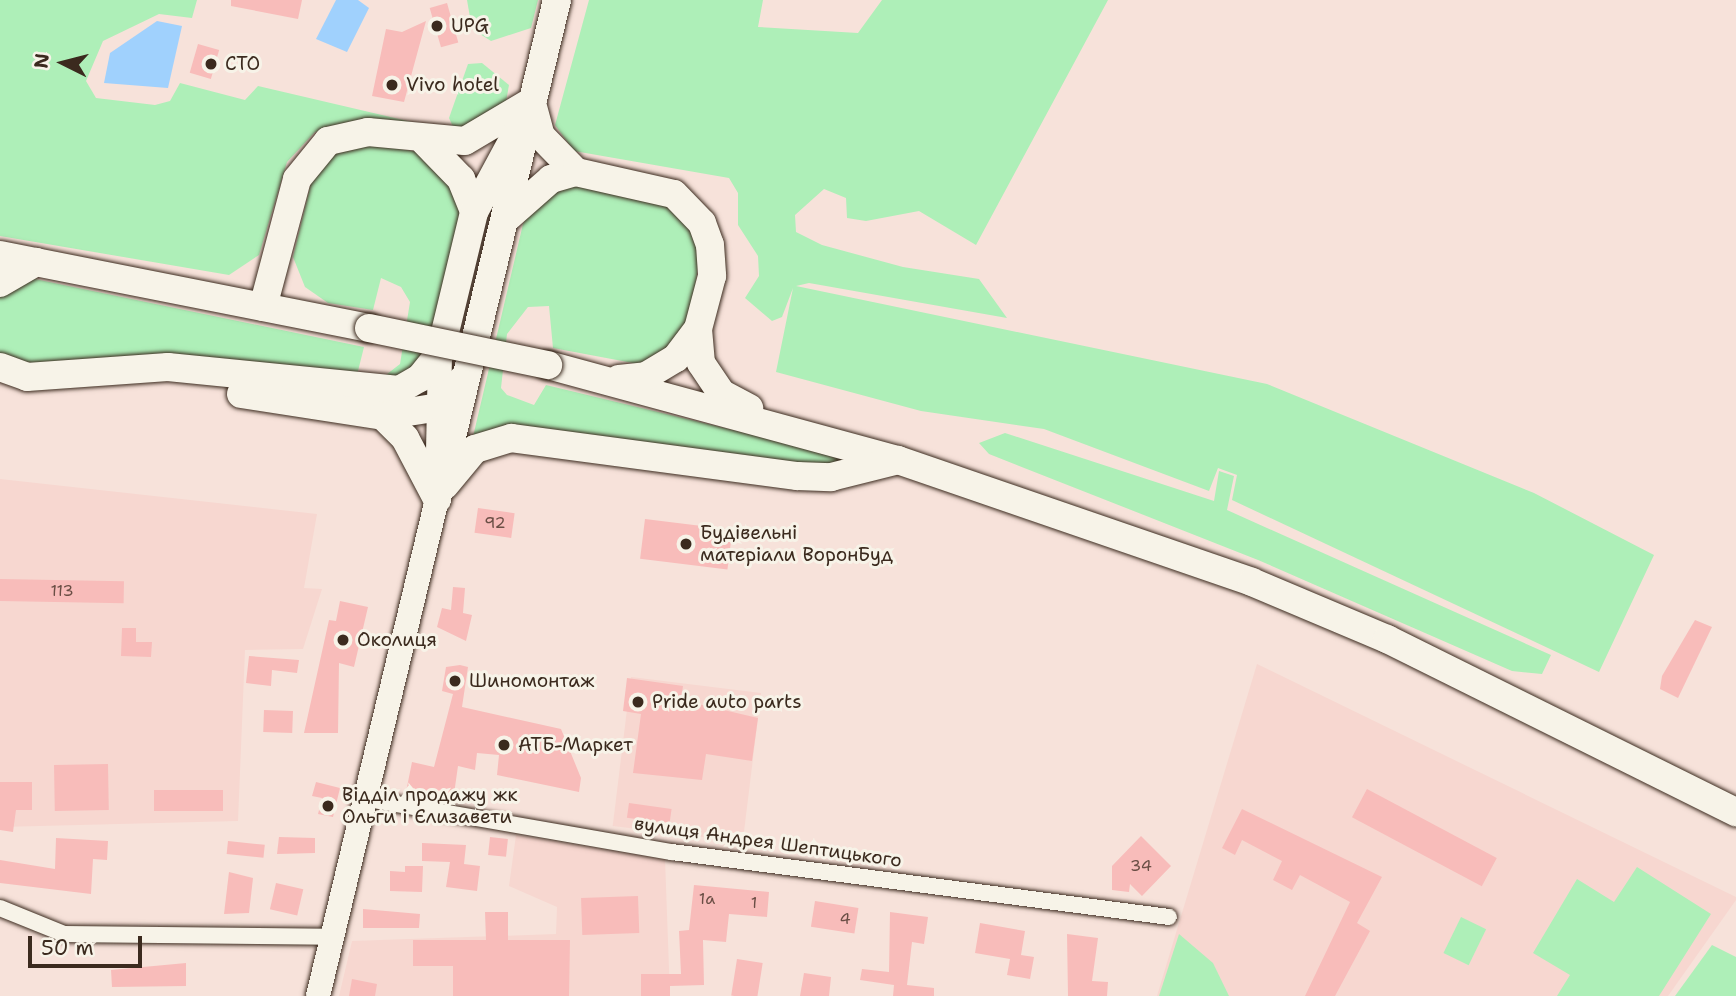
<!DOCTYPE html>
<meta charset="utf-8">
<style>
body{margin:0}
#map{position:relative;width:1736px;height:996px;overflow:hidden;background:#f7e2da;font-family:"Shantell Sans",sans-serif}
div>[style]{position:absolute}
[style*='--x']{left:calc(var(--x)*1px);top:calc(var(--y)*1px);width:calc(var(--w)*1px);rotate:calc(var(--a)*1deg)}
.built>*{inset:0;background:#f7d7d0;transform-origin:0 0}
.green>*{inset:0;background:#aeefb8;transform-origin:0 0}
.water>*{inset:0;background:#a0d1fd}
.building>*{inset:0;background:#f8bcba;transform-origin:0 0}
.roads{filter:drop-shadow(0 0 2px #3b2a1e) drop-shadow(0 0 2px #3b2a1e)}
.street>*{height:16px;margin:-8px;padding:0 8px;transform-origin:8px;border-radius:8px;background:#f7f3e8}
.primary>*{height:24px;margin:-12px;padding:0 12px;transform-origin:12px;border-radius:12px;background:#f7f3e8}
.highway>*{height:28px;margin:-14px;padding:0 14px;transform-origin:14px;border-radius:14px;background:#f7f3e8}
.bridges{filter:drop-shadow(0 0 2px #3b2a1e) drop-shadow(0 0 2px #3b2a1e)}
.highway-bridge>*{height:28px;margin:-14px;padding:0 14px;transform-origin:14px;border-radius:14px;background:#f7f3e8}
.dots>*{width:19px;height:19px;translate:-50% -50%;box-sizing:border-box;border:4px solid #f7f3e8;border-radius:50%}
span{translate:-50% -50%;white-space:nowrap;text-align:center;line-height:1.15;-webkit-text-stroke:6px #f7f3e8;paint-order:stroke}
.number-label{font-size:16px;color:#6a4e45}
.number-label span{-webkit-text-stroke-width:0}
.poi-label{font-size:19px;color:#3b2a1e}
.left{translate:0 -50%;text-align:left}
.street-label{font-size:19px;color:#3b2a1e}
.north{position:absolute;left:28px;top:28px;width:70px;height:70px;-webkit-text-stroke:5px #f7f3e8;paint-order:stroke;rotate:276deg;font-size:19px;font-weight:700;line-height:28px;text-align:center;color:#3b2a1e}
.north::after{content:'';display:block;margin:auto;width:24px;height:32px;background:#3b2a1e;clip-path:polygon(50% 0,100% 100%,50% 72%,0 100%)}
.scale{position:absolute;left:28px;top:936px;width:114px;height:32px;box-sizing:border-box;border:4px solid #3b2a1e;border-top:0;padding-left:9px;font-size:21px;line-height:24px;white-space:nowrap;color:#3b2a1e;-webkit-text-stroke:5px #f7f3e8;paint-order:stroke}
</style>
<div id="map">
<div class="built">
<div style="clip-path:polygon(0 479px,317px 514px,304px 588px,322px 589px,303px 649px,245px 650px,238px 821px,0 827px)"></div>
<div style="clip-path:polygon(1257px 664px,1736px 897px,1736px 900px,1668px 996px,1157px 996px)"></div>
<div style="left:631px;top:677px;width:131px;height:150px;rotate:7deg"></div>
<div style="clip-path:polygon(516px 835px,665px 859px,670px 996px,339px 996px,352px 941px,556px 934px,557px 907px,509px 886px)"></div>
</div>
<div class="green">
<div style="clip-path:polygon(0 0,197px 0,192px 18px,159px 14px,103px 41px,86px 81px,96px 98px,155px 105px,170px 101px,180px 83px,245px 100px,258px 86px,429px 126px,355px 123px,315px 132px,287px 162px,259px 255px,229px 275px,0 236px)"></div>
<div style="clip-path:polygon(467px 0,538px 0,531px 28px,491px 41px,472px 29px)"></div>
<div style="clip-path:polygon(589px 0,763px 0,758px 27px,858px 33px,882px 0,1108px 0,976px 245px,919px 211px,866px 221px,847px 218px,846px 198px,824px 189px,795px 215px,796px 232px,822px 245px,903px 267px,979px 279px,1007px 318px,809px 283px,796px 286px,1267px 384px,1534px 493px,1654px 555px,1599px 672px,1232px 500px,1237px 475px,1218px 468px,1209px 491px,1044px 429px,921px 411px,776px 372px,793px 288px,782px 317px,772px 321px,745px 298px,759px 276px,758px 256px,738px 225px,738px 193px,729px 178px,574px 151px,555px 125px)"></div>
<div style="clip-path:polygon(482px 63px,509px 85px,505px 107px,455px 131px,449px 118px,468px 64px)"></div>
<div style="clip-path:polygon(374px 144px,423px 153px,445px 169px,462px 218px,434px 344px,413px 373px,373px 385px,400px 364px,410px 302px,401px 287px,381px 278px,373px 310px,328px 303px,305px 287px,293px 257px,312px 179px,328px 157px,346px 147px)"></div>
<div style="clip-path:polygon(582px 186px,661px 202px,680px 216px,696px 240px,699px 261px,688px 329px,649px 366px,553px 348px,549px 306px,528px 307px,507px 334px,501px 388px,507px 395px,534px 405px,546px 385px,858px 460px,833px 468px,472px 441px,523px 224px,531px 209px,561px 187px)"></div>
<div style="clip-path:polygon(30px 278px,364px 347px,355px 383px,40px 369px,0 357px,0 292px)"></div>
<div style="clip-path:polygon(1005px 433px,1214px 501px,1219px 471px,1234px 476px,1227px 510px,1551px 655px,1542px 674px,1512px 671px,1258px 560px,989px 454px,979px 443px)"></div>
<div style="clip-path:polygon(1637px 867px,1711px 914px,1659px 996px,1557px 996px,1570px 975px,1533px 953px,1577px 879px,1614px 902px)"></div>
<div style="left:1461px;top:917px;width:28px;height:40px;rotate:26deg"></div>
<div style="clip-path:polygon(1179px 934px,1213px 963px,1229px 996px,1159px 996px)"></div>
<div style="clip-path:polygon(1712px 945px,1736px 957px,1736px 996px,1675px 996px)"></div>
</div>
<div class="water">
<div style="clip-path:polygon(336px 0,358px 0,369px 8px,347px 52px,316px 39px)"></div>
<div style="clip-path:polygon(157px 21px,182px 26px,168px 88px,104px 83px,110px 53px)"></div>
</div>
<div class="building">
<div style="clip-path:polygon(231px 0,302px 0,298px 19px,231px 6px)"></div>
<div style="left:447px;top:3px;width:41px;height:18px;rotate:74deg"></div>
<div style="clip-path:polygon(426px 21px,404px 102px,372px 96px,386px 29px,402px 32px)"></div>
<div style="left:198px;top:44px;width:22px;height:30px;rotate:16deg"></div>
<div style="left:478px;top:508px;width:37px;height:25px;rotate:8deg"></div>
<div style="left:645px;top:519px;width:88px;height:40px;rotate:7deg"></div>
<div style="left:0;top:579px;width:124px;height:22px;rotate:1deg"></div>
<div style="clip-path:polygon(453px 587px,465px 588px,463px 613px,472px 615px,466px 641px,437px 627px,442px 608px,451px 610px)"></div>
<div style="clip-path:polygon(340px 601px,368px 607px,354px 667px,339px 663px,338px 733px,304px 733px,329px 620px,336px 621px)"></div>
<div style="clip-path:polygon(1695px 620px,1712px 627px,1678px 698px,1660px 689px,1662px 676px)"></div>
<div style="clip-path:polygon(122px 628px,136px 628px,136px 642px,152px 642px,151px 657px,121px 656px)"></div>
<div style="clip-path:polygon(249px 656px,299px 660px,297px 673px,272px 670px,271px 686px,246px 683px)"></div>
<div style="clip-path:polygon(460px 665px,468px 667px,462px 707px,561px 729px,581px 778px,579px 792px,497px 775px,499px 755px,477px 753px,475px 770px,458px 766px,453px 801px,406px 792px,412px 762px,434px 767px,453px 694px,442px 691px,446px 667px)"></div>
<div style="clip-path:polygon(627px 678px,683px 686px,681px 700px,758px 718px,752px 761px,706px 754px,702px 780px,633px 773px,641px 714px,623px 711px)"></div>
<div style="left:264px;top:710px;width:29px;height:22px;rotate:2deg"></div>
<div style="left:108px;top:764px;width:46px;height:54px;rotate:89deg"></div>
<div style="clip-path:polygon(0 782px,32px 782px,32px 810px,16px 810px,13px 832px,0 830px)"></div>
<div style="clip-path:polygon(316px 782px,340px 788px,333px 817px,318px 814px,322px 798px,312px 796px)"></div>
<div style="left:1367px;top:789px;width:147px;height:32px;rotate:28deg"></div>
<div style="left:223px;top:790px;width:21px;height:69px;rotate:90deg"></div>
<div style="left:629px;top:803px;width:43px;height:15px;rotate:8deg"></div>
<div style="clip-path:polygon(1242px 809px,1382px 877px,1357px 923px,1370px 931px,1335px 996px,1305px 996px,1350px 902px,1300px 875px,1292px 890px,1273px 880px,1282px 861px,1242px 840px,1235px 855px,1222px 848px)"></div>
<div style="clip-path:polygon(1141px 836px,1171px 866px,1142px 896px,1130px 884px,1129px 892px,1112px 890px,1112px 866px)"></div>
<div style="clip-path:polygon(279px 837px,315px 838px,315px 853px,277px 854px)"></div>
<div style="left:490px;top:837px;width:18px;height:18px;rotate:6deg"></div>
<div style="clip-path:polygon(56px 838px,108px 841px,107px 860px,93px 859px,91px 894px,0 883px,0 860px,55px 869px)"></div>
<div style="left:228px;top:841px;width:37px;height:13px;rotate:6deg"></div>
<div style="clip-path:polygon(422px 843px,466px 845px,464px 864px,480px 866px,477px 891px,446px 887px,450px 862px,422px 861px)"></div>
<div style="clip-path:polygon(405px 866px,423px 866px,422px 892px,390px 891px,390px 871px,405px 872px)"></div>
<div style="clip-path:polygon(229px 872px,253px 878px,249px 913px,224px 914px)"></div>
<div style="left:276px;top:883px;width:28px;height:27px;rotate:13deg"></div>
<div style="clip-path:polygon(694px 885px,769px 892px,767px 917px,729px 914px,726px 942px,703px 940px,704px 985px,670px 986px,670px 996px,641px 996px,641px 974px,681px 974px,679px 931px,689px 930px)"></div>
<div style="left:638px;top:896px;width:37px;height:57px;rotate:88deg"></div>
<div style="left:815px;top:901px;width:44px;height:26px;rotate:9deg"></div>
<div style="clip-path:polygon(363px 909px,420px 914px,419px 928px,363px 928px)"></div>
<div style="clip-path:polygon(485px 912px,508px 912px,508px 940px,570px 940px,569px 996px,453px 996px,453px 966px,413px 966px,413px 940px,486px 940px)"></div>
<div style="clip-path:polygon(890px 912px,928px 917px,924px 944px,912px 942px,907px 985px,934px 988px,934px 996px,893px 996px,894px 985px,860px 980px,862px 969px,889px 972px)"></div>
<div style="clip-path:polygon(980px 923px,1025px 931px,1021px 955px,1034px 957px,1030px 979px,1007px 975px,1010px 959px,975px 953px)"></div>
<div style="clip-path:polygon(1067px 934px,1098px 938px,1092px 981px,1108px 982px,1107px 996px,1068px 996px)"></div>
<div style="left:737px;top:959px;width:26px;height:37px;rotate:9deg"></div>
<div style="clip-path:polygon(186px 963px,186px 986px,112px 987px,111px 970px)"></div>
<div style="clip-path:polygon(804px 973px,831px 977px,829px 996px,800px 996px)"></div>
<div style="clip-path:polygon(352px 979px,377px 984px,375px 996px,349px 996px)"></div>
</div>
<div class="roads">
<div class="street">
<div style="--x:362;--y:798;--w:315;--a:9.9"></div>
<div style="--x:672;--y:852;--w:501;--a:7.45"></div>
<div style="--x:0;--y:908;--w:69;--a:22.1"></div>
<div style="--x:64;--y:934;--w:266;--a:0.6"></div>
</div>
<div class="primary">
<div style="--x:318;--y:996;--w:511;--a:-76.53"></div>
<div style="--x:437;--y:499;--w:146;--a:-88.8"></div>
</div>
<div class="highway">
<div style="--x:532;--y:103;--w:34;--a:75"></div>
<div style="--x:541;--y:136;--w:50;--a:45.8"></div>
<div style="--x:425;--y:142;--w:52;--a:45.8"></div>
<div style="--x:461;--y:179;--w:35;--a:68"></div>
<div style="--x:509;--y:216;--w:56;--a:-41.4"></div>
<div style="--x:551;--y:179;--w:26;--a:-16"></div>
<div style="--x:576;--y:172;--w:100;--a:12.7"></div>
<div style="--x:674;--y:194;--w:40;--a:46"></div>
<div style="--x:702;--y:223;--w:23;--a:70"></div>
<div style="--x:710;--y:245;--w:31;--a:86"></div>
<div style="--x:712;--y:276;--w:55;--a:104.8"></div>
<div style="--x:698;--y:329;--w:34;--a:85"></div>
<div style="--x:701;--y:363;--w:36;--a:56"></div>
<div style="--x:721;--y:393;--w:32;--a:28"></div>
<div style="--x:0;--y:255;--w:376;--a:11.2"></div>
<div style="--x:0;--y:283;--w:42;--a:-30.3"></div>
<div style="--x:263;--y:307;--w:132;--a:-75.1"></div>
<div style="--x:297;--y:179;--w:49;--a:-50.8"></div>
<div style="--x:328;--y:141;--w:41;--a:-12.7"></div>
<div style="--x:368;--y:132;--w:97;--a:5.3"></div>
<div style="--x:465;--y:141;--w:74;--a:-30.7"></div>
<div style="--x:548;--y:365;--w:363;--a:15.2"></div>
<div style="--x:898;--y:460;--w:374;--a:19"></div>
<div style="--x:1252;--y:582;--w:147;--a:22.9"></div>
<div style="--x:1387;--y:639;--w:390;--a:26.4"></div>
<div style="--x:0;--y:367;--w:29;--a:20"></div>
<div style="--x:27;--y:377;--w:141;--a:-4.1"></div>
<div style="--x:168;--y:367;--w:232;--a:5.7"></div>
<div style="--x:399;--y:390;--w:24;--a:-30"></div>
<div style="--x:420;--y:378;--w:32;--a:-51"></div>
<div style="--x:440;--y:353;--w:145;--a:-76.4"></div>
<div style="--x:474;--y:212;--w:116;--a:-61.7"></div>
<div style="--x:619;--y:379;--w:27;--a:-6"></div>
<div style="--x:646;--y:376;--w:35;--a:-31"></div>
<div style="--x:676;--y:358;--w:36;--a:-53"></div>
<div style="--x:241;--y:394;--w:144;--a:8.8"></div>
<div style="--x:383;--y:416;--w:58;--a:-9"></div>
<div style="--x:440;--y:407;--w:35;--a:-51"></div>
<div style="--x:383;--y:416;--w:31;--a:45"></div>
<div style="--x:405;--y:438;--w:69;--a:62.3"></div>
<div style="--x:445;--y:485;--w:47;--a:-50.2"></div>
<div style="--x:475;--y:449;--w:38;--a:-17"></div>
<div style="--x:511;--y:438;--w:289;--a:7.6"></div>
<div style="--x:797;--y:476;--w:34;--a:2"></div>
<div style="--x:831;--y:477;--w:69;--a:-14.2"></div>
<div style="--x:437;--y:499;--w:513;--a:-76.48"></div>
</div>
</div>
<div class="bridges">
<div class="highway-bridge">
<div style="--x:369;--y:328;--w:183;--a:11.7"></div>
</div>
</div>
<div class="dots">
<div style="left:437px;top:26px;background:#3b2a1e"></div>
<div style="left:211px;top:64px;background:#3b2a1e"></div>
<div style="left:392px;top:85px;background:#3b2a1e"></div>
<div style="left:686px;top:544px;background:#3b2a1e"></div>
<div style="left:343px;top:640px;background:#3b2a1e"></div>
<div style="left:455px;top:681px;background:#3b2a1e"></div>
<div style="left:638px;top:702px;background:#3b2a1e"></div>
<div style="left:504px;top:745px;background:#3b2a1e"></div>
<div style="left:328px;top:806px;background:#3b2a1e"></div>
</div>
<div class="number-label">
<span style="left:495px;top:523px">92</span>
<span style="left:62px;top:591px">113</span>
<span style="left:1141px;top:866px">34</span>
<span style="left:707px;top:899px">1а</span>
<span style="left:754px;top:903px">1</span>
<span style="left:845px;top:919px">4</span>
</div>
<div class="poi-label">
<span class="left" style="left:451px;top:26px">UPG</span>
<span class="left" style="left:225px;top:64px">СТО</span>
<span class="left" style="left:406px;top:85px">Vivo hotel</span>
<span class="left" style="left:700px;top:544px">Будівельні<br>матеріали ВоронБуд</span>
<span class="left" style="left:357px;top:640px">Околиця</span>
<span class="left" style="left:469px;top:681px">Шиномонтаж</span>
<span class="left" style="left:652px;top:702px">Pride auto parts</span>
<span class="left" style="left:518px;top:745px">ATБ-Маркет</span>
<span class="left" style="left:342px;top:806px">Відділ продажу жк<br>Ольги і Єлизавети</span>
</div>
<div class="street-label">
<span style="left:768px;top:842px;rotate:8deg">вулиця Андрея Шептицького</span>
</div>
<div class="north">N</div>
<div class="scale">50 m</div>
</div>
